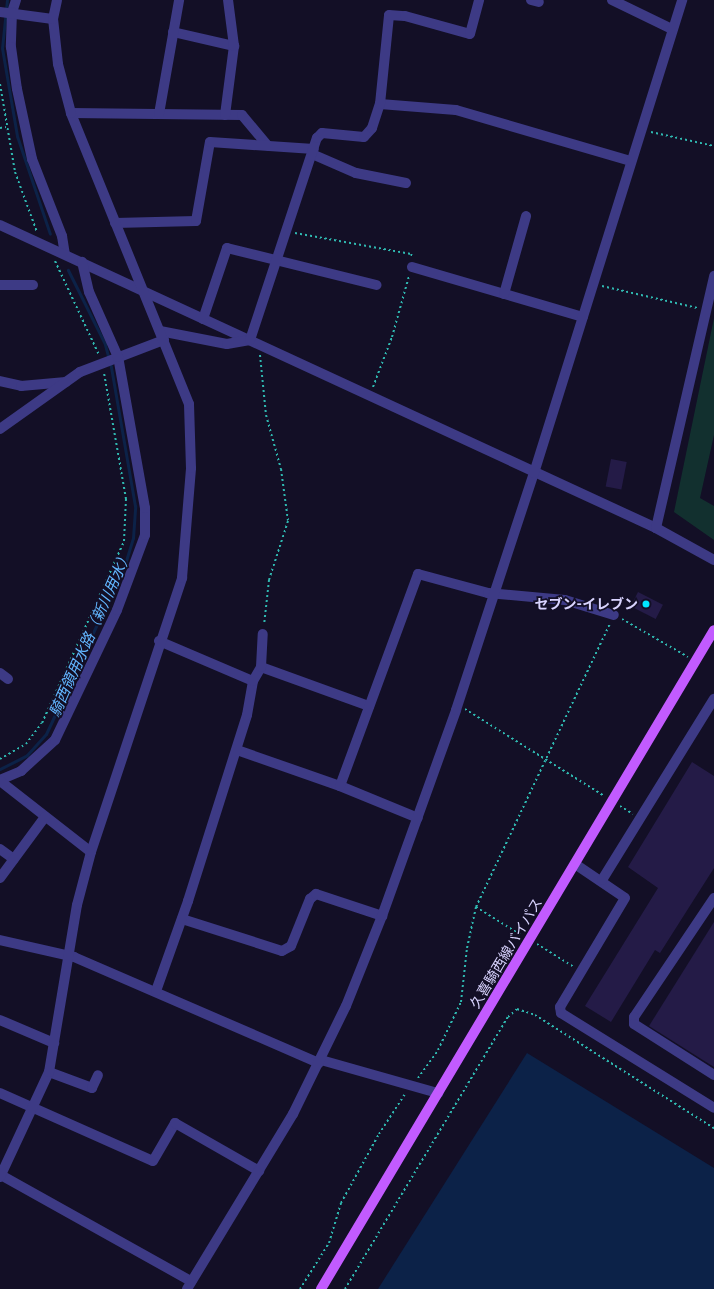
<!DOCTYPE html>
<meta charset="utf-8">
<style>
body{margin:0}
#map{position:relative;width:714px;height:1289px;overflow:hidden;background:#130f26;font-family:Roboto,"Noto Sans JP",sans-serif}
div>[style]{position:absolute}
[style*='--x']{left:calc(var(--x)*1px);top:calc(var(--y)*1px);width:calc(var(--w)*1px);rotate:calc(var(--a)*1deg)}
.green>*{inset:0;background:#12302f}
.water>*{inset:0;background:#0c2248}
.stream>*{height:3px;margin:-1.5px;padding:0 1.5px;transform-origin:1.5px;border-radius:1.5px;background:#0c2248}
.building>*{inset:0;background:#241b47;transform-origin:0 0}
.path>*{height:2px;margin-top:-1px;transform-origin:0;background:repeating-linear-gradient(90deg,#2fb8b0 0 2px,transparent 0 5px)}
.minor>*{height:10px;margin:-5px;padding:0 5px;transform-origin:5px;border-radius:5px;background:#3d3a85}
.major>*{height:10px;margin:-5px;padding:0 5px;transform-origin:5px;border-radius:5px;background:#c25bff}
.dots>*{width:11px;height:11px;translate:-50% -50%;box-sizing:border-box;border:2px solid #130f26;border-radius:50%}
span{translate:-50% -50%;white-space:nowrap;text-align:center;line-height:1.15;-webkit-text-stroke:3.5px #130f26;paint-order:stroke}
.poi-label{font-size:14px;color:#d9d4ff;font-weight:700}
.right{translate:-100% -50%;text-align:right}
.street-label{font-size:14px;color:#d9d4ff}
.water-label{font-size:15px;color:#62b6ff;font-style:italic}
</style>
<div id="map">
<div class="green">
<div style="clip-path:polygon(714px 318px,714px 435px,700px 498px,714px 506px,714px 540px,674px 512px)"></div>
</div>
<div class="water">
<div style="clip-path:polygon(527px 1053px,714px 1168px,714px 1289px,378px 1289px)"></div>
</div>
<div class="stream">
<div style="--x:7;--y:0;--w:48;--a:95.9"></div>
<div style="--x:2;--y:48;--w:89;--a:80.3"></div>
<div style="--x:17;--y:136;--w:103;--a:71.4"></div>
<div style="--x:0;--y:769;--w:30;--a:-27"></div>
<div style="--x:27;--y:755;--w:28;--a:-48"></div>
<div style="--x:46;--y:734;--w:187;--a:-65.1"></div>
<div style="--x:125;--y:564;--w:27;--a:-73"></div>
<div style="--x:133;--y:538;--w:32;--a:-86"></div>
<div style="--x:135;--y:506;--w:141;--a:-99.8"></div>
<div style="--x:111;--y:367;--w:24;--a:-105"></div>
<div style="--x:105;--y:344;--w:83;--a:-116.6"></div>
</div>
<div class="building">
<div style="left:611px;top:459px;width:16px;height:28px;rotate:11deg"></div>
<div style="left:638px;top:592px;width:28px;height:16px;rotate:27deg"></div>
<div style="clip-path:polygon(692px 762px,714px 776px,714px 868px,660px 953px,655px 950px,611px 1022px,585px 1006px,658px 888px,628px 867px)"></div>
<div style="clip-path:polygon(714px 922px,714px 1067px,649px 1026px)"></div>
</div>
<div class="path">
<div style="--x:0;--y:84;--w:89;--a:80.3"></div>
<div style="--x:15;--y:172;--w:64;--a:69.9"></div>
<div style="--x:0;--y:128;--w:6;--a:-9"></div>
<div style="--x:651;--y:132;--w:65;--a:12.5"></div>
<div style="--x:295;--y:233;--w:118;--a:10.3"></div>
<div style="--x:411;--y:254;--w:4;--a:63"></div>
<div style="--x:55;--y:261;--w:104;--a:64.9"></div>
<div style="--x:602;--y:286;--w:98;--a:13"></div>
<div style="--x:260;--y:355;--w:60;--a:84.3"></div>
<div style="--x:266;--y:415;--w:56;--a:74.5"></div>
<div style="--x:281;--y:469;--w:52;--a:82.3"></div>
<div style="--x:288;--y:521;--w:62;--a:107.9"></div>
<div style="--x:269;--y:580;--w:45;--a:96.3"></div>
<div style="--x:373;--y:387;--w:53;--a:-69.2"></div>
<div style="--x:392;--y:337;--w:63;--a:-74.4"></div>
<div style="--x:622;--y:619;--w:76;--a:29.9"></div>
<div style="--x:465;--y:709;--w:164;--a:32"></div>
<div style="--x:0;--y:759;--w:30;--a:-30"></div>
<div style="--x:26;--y:744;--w:26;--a:-53"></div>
<div style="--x:42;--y:723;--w:200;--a:-65.7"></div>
<div style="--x:124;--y:541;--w:42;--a:-87.3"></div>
<div style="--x:126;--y:499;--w:128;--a:-99.9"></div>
<div style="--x:620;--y:806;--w:15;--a:32"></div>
<div style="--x:476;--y:907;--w:53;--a:31.9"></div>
<div style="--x:537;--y:944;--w:44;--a:31.9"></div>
<div style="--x:418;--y:1078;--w:34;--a:-54"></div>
<div style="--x:438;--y:1050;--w:53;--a:-64.4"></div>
<div style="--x:461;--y:1002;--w:54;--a:-83.7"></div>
<div style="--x:467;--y:948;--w:42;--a:-77.6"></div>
<div style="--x:476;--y:907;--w:313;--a:-64.7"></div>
<div style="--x:300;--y:1289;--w:54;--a:-57.8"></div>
<div style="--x:329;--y:1243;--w:42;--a:-73.3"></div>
<div style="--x:341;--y:1203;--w:79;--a:-61.2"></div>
<div style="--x:379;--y:1134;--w:48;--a:-57"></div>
<div style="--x:345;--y:1289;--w:317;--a:-59.1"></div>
<div style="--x:508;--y:1017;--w:12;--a:-42"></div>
<div style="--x:517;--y:1009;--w:19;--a:18"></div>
<div style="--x:535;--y:1015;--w:212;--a:32.3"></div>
</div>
<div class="minor">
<div style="--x:16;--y:0;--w:13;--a:108"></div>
<div style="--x:12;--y:12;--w:35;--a:92"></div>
<div style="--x:11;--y:47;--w:42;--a:81.9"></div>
<div style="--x:17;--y:89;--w:72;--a:77.9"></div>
<div style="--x:32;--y:159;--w:83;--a:68.7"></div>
<div style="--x:62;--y:236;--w:18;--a:81"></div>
<div style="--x:531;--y:0;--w:8;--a:14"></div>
<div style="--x:612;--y:0;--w:67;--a:25.8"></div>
<div style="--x:0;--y:12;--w:53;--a:7.5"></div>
<div style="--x:173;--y:32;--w:63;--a:12.9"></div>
<div style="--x:380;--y:104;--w:76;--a:4.5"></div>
<div style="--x:456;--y:110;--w:181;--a:16.3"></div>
<div style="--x:71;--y:113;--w:171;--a:0.7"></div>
<div style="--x:242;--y:115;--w:40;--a:50"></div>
<div style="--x:159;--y:114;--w:116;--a:-80"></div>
<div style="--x:225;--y:115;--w:70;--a:-82.6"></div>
<div style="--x:234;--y:46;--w:46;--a:-97.4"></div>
<div style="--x:312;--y:154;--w:48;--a:23.4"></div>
<div style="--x:356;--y:173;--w:51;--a:11.3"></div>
<div style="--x:115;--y:223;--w:81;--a:-1.4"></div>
<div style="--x:196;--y:221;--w:80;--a:-80"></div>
<div style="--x:210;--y:142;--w:104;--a:3.9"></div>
<div style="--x:0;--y:225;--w:723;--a:24.79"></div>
<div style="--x:656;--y:528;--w:66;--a:28.9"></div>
<div style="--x:412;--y:267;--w:178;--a:16.3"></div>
<div style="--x:0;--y:285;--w:33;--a:0"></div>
<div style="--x:504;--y:294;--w:81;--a:-74.2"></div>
<div style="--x:203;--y:319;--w:75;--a:-71.3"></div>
<div style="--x:227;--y:248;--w:154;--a:13.9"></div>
<div style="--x:160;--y:331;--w:68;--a:11"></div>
<div style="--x:227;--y:344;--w:23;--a:-10"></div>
<div style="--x:250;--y:340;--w:213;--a:-71.7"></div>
<div style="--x:317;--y:138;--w:7;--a:-45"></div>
<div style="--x:322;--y:133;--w:42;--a:5.4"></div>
<div style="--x:364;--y:137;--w:12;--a:-48"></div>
<div style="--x:372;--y:128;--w:25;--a:-72"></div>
<div style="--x:380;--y:104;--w:89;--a:-84.2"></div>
<div style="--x:389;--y:15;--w:16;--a:4"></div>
<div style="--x:405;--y:16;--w:67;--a:15.5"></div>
<div style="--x:470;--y:34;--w:35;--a:-75"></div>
<div style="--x:0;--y:381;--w:22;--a:13"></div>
<div style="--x:21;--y:386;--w:45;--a:-5.1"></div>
<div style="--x:0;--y:429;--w:98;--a:-35.5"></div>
<div style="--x:80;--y:372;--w:90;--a:-20.9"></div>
<div style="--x:656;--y:528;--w:259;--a:-77"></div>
<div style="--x:159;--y:641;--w:102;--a:23.1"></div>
<div style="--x:261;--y:667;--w:115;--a:19.9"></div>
<div style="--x:0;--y:673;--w:10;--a:37"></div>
<div style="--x:237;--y:750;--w:109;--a:19.3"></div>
<div style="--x:340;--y:786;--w:84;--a:22.3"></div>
<div style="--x:0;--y:780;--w:23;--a:-23"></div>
<div style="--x:21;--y:771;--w:46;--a:-42.4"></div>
<div style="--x:55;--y:740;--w:144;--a:-64.5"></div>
<div style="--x:117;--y:610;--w:80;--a:-69.5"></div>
<div style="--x:145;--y:535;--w:27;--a:-90"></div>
<div style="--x:145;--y:508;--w:153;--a:-100.1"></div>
<div style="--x:118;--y:357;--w:71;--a:-114"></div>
<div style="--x:89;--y:292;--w:31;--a:-103"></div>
<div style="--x:0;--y:781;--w:115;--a:38"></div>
<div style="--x:340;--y:786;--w:226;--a:-69.8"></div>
<div style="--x:418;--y:574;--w:73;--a:15.2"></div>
<div style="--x:488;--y:593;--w:77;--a:5.2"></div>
<div style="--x:565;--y:600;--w:51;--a:17"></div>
<div style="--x:0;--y:849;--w:17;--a:36"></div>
<div style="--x:575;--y:864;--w:60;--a:34.2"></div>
<div style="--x:625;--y:898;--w:127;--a:120.8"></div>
<div style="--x:560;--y:1007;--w:6;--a:81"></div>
<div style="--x:561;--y:1013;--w:180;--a:31.8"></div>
<div style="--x:0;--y:878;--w:76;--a:-53.6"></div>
<div style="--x:602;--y:880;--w:213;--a:-58.3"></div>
<div style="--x:714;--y:898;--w:143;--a:123.9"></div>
<div style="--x:634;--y:1017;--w:7;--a:90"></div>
<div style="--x:634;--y:1024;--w:95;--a:32.5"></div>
<div style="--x:182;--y:919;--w:105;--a:17.7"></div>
<div style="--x:282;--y:951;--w:10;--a:-29"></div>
<div style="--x:291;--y:946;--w:51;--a:-68"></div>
<div style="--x:310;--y:899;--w:8;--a:-40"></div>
<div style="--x:316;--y:894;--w:70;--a:18.4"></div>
<div style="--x:0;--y:940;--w:76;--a:12.9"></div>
<div style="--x:74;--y:957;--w:267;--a:23.4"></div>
<div style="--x:156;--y:991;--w:96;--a:-70.4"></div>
<div style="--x:188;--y:901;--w:195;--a:-72.4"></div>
<div style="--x:247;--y:715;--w:35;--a:-80"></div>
<div style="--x:253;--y:681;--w:16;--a:-60"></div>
<div style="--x:261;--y:667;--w:33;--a:-87"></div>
<div style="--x:0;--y:1020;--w:59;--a:23.1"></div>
<div style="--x:321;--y:1060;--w:122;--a:15.8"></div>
<div style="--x:49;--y:1072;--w:46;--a:20.4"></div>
<div style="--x:92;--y:1088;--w:14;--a:-65"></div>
<div style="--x:0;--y:1093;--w:167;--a:24"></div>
<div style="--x:153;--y:1161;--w:44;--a:-59.9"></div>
<div style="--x:175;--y:1123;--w:97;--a:29.7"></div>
<div style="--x:1;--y:1175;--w:218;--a:29.2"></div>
<div style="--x:0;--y:1177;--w:116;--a:-65"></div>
<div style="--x:49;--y:1072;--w:169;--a:-80.5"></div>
<div style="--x:77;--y:905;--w:55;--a:-75.2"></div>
<div style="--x:91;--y:852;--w:289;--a:-71.6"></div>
<div style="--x:182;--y:578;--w:110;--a:-85.3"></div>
<div style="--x:191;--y:468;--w:64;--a:-91.8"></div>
<div style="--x:189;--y:404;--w:314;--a:-112.1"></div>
<div style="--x:71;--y:113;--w:51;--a:-104.9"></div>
<div style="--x:58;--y:64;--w:45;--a:-96.3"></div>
<div style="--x:53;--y:19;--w:19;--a:-78"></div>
<div style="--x:187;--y:1289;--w:205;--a:-58.8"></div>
<div style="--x:293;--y:1114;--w:120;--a:-63.9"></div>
<div style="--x:346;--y:1006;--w:97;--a:-68.2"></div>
<div style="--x:382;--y:916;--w:219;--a:-70.2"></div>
<div style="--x:456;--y:710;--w:250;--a:-71.8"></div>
<div style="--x:534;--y:473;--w:496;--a:-72.6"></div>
</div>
<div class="major">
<div style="--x:321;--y:1289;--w:767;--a:-59.19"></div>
</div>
<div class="dots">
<div style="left:646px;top:604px;background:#00e5ff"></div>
</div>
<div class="poi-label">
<span class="right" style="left:638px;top:604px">セブン-イレブン</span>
</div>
<div class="street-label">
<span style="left:506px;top:953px;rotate:-59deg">久喜騎西線バイパス</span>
</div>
<div class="water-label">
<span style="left:91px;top:634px;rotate:-66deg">騎西領用水路（新川用水）</span>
</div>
</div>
